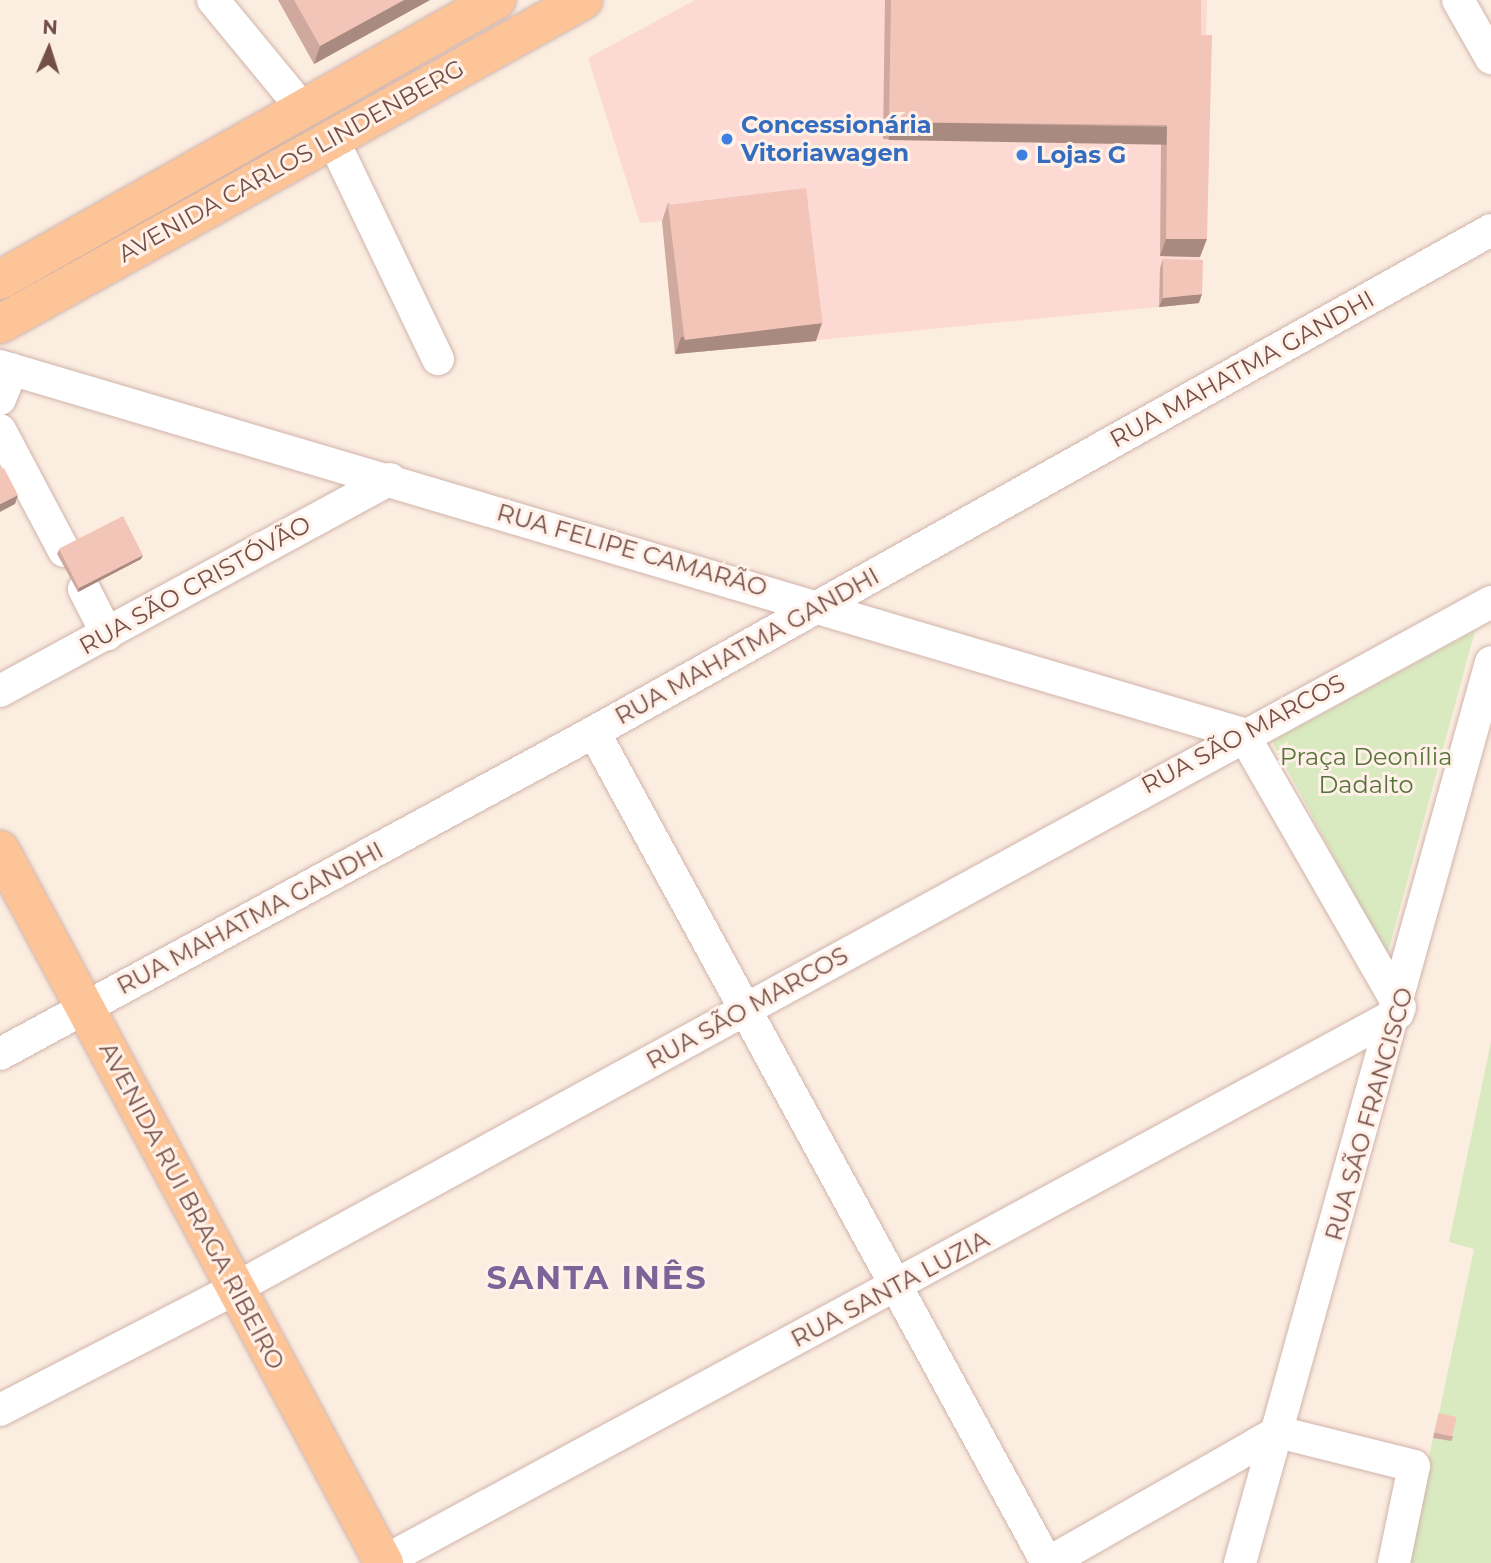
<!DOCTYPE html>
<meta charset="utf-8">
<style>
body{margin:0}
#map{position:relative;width:1491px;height:1563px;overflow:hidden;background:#fcede1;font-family:Montserrat,sans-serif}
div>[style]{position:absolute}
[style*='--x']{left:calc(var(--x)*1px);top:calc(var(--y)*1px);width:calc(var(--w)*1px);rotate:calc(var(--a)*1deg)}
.commercial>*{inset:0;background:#fdd9d4}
.green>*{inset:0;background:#d9eac0}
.roads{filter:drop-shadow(0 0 2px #d0b4ab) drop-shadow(0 0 2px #d0b4ab)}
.minor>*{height:32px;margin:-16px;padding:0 16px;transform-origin:16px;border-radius:16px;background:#fff}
.major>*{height:38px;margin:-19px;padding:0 19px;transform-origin:19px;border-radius:19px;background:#fdc498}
.wall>*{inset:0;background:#d0a99e}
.shaded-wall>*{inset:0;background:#a98a81;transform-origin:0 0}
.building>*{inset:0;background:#f2c5b8;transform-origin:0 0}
.dots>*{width:19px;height:19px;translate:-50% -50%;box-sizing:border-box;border:4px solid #fff1e8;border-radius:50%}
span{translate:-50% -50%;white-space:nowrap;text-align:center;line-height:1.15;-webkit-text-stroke:6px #fff1e8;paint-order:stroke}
.shop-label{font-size:24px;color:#366cbe;font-weight:700}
.left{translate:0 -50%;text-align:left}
.street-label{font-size:24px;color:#744f48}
.park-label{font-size:24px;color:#58743d}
.district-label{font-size:32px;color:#7c6398;font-weight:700;letter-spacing:2px}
.north{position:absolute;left:14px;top:14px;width:70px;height:70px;-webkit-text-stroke:5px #fff1e8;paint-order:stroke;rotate:3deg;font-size:19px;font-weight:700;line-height:28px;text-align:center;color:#744f48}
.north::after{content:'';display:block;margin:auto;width:24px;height:32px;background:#744f48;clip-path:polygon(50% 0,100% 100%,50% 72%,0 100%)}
</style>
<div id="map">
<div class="commercial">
<div style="clip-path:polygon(695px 0,1207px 0,1199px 303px,675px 354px,662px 221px,640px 223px,588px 58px)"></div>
</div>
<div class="green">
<div style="clip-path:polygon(1475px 631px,1387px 956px,1272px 741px)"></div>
<div style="clip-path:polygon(1491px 1042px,1491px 1563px,1407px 1563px,1433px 1438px,1451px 1441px,1454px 1421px,1438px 1418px,1474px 1249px,1449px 1242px)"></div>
</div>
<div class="roads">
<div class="minor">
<div style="--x:213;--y:0;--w:141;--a:50.5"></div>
<div style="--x:1458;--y:0;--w:67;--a:60.4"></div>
<div style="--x:333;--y:140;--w:243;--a:64.4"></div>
<div style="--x:0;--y:366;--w:1296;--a:16.49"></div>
<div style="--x:1243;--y:734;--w:315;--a:60.1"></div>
<div style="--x:0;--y:399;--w:32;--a:-68"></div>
<div style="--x:0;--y:430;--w:137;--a:62.1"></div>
<div style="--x:84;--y:589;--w:51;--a:62.9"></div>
<div style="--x:0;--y:691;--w:444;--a:-28.5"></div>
<div style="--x:594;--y:732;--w:946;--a:61.4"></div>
<div style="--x:0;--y:1054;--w:676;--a:-28.46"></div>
<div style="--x:594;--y:732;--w:1028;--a:-29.23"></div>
<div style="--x:0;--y:1410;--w:266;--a:-27.3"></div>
<div style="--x:236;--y:1288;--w:1430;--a:-28.66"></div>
<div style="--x:381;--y:1563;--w:1156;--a:-28.4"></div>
<div style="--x:1048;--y:1563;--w:265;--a:-29.7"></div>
<div style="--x:1278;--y:1432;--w:140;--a:14"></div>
<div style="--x:1414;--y:1466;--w:99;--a:101.7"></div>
<div style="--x:1240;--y:1563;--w:935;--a:-74.43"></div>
</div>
<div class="major">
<div style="--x:0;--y:280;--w:570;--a:-29.45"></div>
<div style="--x:0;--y:324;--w:667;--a:-29.06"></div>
<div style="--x:0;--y:850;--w:810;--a:61.69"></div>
</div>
</div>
<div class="wall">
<div style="clip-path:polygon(278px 0,430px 0,314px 64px)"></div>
<div style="clip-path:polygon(885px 0,1201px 0,1200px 257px,1160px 256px,1161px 143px,883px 139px)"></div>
<div style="clip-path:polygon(668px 203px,816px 341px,675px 354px,662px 221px)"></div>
<div style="clip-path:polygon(1163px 259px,1199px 303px,1159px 307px,1160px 268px)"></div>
<div style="clip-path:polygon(59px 550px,141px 559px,78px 592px,57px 554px)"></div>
<div style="clip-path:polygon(1439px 1413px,1453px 1437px,1451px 1441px,1433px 1438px)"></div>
</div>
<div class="shaded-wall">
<div style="clip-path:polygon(404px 0,430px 0,314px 64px,320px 46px)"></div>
<div style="left:889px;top:122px;width:278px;height:18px;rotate:1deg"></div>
<div style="clip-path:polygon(1166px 239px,1207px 239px,1200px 257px,1160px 256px)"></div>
<div style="clip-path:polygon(1202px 294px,1199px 303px,1159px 307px,1163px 298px)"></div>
<div style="clip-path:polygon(822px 323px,816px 341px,675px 354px,681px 337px)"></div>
<div style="clip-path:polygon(18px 495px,15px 504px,0 512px,0 504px)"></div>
<div style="clip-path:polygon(143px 555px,141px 559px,78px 592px,79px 588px)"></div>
</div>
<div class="building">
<div style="clip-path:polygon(294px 0,404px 0,320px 46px)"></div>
<div style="clip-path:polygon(891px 0,1201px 0,1201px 35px,1212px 35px,1207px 239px,1166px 239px,1167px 125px,889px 122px)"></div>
<div style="left:806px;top:188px;width:136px;height:139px;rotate:83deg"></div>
<div style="clip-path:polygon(1163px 259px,1203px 260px,1202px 294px,1163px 298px)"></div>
<div style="clip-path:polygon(4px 468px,18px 495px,0 504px,0 470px)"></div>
<div style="left:123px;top:516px;width:44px;height:72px;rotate:63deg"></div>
<div style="left:1439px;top:1413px;width:18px;height:20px;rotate:13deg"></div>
</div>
<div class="dots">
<div style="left:727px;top:139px;background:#3f7fe0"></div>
<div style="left:1022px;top:155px;background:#3f7fe0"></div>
</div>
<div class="shop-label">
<span class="left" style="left:741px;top:139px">Concessionária<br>Vitoriawagen</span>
<span class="left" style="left:1036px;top:155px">Lojas G</span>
</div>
<div class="street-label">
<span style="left:291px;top:161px;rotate:-29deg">AVENIDA CARLOS LINDENBERG</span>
<span style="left:1242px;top:369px;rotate:-29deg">RUA MAHATMA GANDHI</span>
<span style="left:632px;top:550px;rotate:16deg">RUA FELIPE CAMARÃO</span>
<span style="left:195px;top:585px;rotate:-29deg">RUA SÃO CRISTÓVÃO</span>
<span style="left:747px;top:646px;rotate:-29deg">RUA MAHATMA GANDHI</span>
<span style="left:1243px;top:734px;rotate:-28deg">RUA SÃO MARCOS</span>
<span style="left:250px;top:918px;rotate:-28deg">RUA MAHATMA GANDHI</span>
<span style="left:747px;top:1008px;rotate:-29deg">RUA SÃO MARCOS</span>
<span style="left:1369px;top:1114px;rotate:-74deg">RUA SÃO FRANCISCO</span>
<span style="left:192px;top:1206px;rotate:62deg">AVENIDA RUI BRAGA RIBEIRO</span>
<span style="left:890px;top:1289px;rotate:-28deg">RUA SANTA LUZIA</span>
</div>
<div class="park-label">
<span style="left:1366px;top:771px">Praça Deonília<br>Dadalto</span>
</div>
<div class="district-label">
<span style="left:597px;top:1278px">SANTA INÊS</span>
</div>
<div class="north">N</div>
</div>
